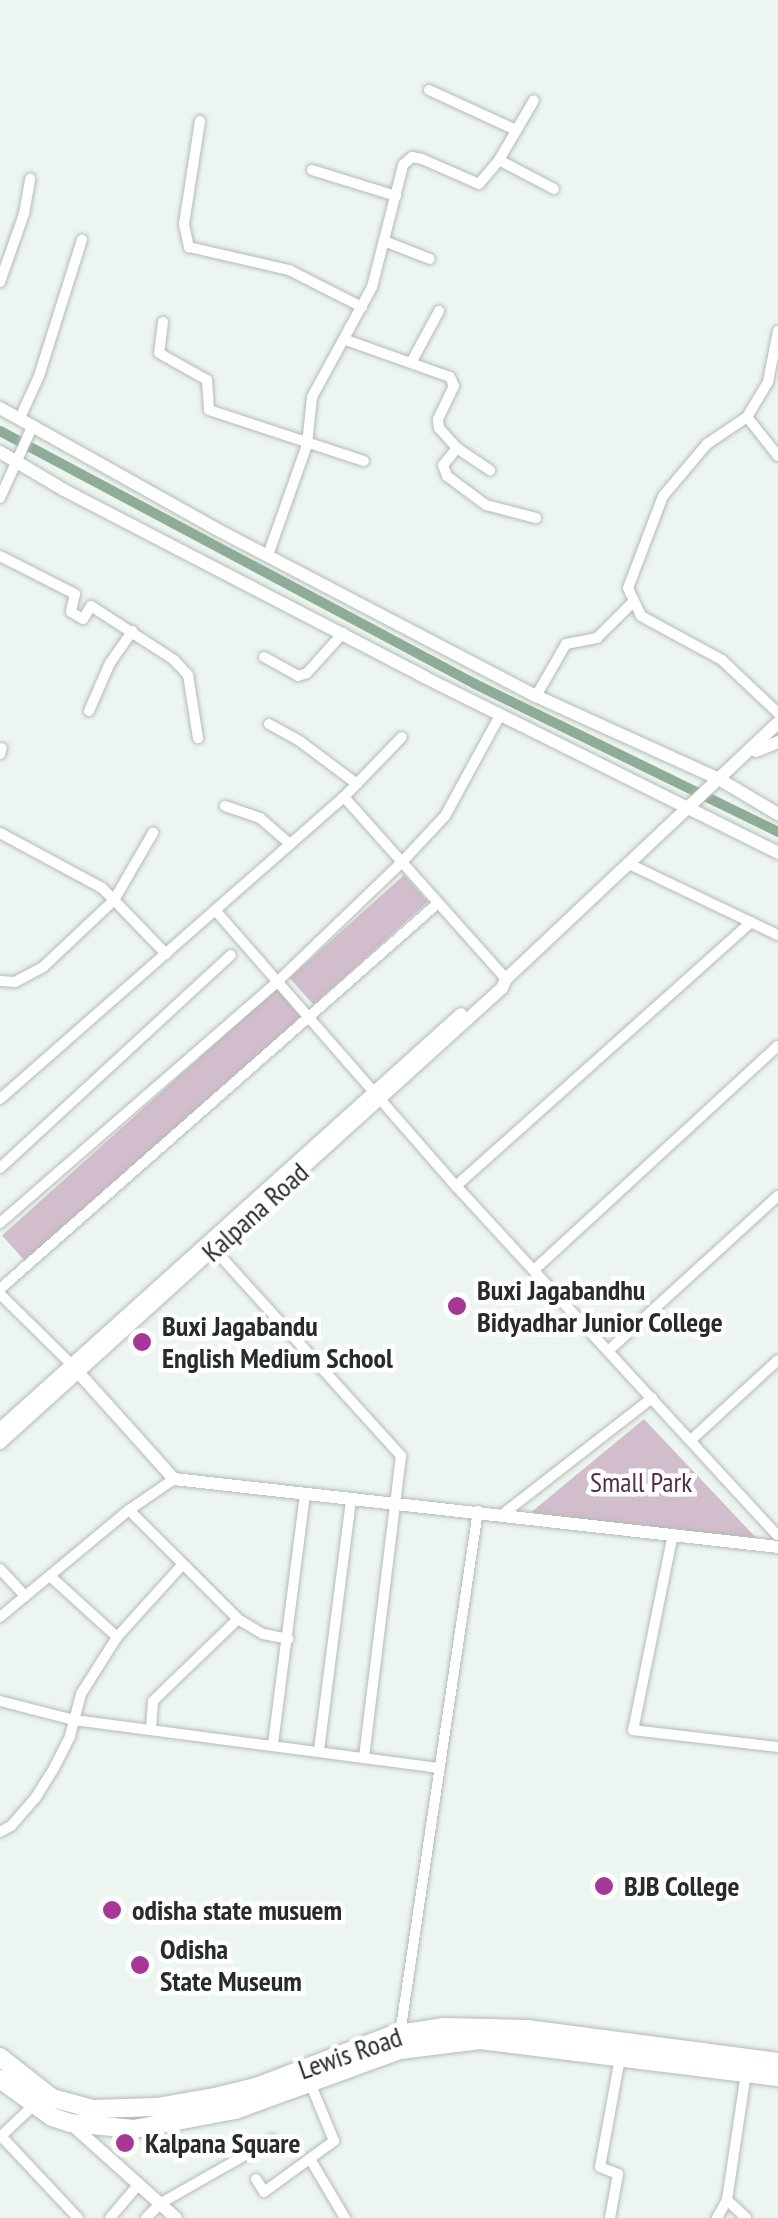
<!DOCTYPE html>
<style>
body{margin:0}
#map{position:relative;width:778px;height:2218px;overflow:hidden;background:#edf5f0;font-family:"PT Sans Narrow",sans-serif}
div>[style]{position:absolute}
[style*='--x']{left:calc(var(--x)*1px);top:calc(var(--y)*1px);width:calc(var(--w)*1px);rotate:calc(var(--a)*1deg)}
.green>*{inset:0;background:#d2bdcd;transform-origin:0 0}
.canal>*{height:10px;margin:-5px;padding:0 5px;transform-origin:5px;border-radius:5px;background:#8fac98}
.roads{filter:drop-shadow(0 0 2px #b4bbb6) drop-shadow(0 0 2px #b4bbb6)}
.minor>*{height:10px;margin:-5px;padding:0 5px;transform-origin:5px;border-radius:5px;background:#fff}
.tertiary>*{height:12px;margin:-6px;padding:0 6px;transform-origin:6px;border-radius:6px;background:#fff}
.primary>*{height:18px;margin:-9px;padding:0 9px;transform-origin:9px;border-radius:9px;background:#fff}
.dots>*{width:28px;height:28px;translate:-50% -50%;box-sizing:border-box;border:5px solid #fff;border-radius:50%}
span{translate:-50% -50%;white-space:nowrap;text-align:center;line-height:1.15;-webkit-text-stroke:9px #fff;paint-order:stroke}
.street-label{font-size:28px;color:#282b29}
.poi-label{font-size:28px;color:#282b29;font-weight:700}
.left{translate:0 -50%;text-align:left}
.park-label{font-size:28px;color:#542e4d}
</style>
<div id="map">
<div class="green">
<div style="left:404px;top:875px;width:36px;height:154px;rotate:48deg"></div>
<div style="left:277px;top:988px;width:38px;height:370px;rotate:48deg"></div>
<div style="clip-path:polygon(644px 1419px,760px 1542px,529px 1514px)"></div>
</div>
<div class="canal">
<div style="--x:0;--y:431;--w:538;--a:28.04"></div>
<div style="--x:475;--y:684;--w:337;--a:26"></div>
</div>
<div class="roads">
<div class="minor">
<div style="--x:429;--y:90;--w:96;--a:24.7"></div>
<div style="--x:200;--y:121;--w:104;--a:98.8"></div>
<div style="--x:184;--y:224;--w:24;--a:78"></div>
<div style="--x:189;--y:247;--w:103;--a:13"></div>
<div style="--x:289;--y:270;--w:82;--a:26.9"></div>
<div style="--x:499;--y:160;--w:62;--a:27.8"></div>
<div style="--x:312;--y:170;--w:88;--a:17.2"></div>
<div style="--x:384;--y:241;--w:49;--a:21.4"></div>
<div style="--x:0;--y:282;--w:72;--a:-70.6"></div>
<div style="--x:24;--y:214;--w:36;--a:-80"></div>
<div style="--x:163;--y:322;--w:31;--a:97"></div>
<div style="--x:159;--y:353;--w:55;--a:29.4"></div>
<div style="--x:207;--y:380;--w:30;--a:86"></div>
<div style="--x:209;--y:410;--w:163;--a:18.2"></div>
<div style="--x:778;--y:331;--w:52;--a:101.1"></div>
<div style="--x:768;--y:382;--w:41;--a:121"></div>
<div style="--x:747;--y:417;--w:50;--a:51.5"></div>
<div style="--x:346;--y:340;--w:110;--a:19.6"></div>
<div style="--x:450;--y:377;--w:10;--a:66"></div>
<div style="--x:454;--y:386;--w:37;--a:116"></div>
<div style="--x:438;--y:419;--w:9;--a:84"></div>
<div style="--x:439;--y:428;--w:27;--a:48"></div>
<div style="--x:457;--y:448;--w:40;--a:34"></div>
<div style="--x:412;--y:361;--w:57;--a:-61.6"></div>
<div style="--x:747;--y:417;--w:48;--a:146"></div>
<div style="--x:707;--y:444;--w:68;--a:130.2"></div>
<div style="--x:663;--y:496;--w:98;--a:110.8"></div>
<div style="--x:628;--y:588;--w:31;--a:65"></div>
<div style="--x:641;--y:616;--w:92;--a:28.5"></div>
<div style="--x:722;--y:660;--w:77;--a:43.4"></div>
<div style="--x:20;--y:418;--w:46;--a:-65.7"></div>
<div style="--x:39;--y:376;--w:143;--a:-72.5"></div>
<div style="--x:457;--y:448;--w:22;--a:129"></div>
<div style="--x:443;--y:465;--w:12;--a:70"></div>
<div style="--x:447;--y:476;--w:49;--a:36.6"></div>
<div style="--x:486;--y:505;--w:52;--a:14.6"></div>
<div style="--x:0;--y:498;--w:80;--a:-65.7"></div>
<div style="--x:268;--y:555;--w:117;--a:-70.5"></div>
<div style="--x:307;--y:445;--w:48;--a:-84.1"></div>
<div style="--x:312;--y:397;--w:125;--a:-61.4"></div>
<div style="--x:372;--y:287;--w:126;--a:-75.7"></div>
<div style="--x:403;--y:165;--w:12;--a:-42"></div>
<div style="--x:412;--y:157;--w:10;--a:11"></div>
<div style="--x:422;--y:159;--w:62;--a:23.7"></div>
<div style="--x:479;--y:184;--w:31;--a:-50"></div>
<div style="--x:499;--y:160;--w:69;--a:-59.7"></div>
<div style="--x:0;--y:556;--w:84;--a:26.9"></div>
<div style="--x:75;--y:594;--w:18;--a:103"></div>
<div style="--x:71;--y:612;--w:14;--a:30"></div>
<div style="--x:83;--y:619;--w:15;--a:-58"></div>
<div style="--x:91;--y:606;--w:99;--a:33"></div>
<div style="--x:174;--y:660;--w:21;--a:47"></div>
<div style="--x:188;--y:675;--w:64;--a:81"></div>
<div style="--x:264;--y:657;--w:39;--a:29"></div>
<div style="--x:298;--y:676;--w:9;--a:-18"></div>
<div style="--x:307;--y:673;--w:54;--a:-48"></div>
<div style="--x:536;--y:696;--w:60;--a:-60"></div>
<div style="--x:566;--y:644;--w:32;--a:-11"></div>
<div style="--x:597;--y:638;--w:49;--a:-45"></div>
<div style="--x:89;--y:711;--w:52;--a:-66.4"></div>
<div style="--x:110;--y:663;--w:39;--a:-55"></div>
<div style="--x:269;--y:724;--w:37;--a:29"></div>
<div style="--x:301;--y:742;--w:70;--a:36.9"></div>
<div style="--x:0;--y:754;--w:6;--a:-72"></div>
<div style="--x:344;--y:797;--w:244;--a:48.3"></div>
<div style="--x:225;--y:806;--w:37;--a:19"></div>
<div style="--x:260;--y:818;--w:40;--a:41"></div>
<div style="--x:0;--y:833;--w:116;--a:28.3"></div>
<div style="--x:102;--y:888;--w:17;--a:45"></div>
<div style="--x:114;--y:900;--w:78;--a:-59.8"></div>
<div style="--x:629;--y:864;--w:165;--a:25.5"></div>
<div style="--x:215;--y:910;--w:366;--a:48.9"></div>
<div style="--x:456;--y:1186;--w:474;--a:47.4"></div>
<div style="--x:0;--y:981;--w:15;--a:4"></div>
<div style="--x:15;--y:982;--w:32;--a:-28"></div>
<div style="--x:43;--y:967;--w:98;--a:-43.3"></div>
<div style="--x:114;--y:900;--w:75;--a:46.1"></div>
<div style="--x:0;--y:1099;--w:458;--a:-41.3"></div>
<div style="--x:344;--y:797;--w:83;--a:-46"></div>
<div style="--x:0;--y:1168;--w:314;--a:-42.7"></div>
<div style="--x:456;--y:1186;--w:396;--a:-41.8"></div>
<div style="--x:0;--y:1223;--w:367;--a:-41"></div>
<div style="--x:277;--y:982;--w:172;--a:-43.8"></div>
<div style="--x:401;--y:863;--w:64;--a:-46.9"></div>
<div style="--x:445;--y:816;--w:115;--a:-61.4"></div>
<div style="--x:214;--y:1249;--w:279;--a:47.9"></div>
<div style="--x:401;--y:1456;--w:302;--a:97"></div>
<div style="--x:534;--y:1270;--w:331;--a:-42.6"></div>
<div style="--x:0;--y:1289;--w:582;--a:-41.38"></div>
<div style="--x:0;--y:1294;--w:104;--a:44.6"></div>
<div style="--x:608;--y:1351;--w:230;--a:-42.4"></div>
<div style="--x:691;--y:1440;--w:118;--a:-42.6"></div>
<div style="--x:129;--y:1510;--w:154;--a:45"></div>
<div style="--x:238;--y:1619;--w:29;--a:31"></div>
<div style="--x:263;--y:1634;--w:26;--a:11"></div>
<div style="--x:503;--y:1514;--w:189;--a:-37.9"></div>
<div style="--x:673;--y:1534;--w:200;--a:101.5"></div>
<div style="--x:633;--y:1730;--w:146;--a:6.7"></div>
<div style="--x:0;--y:1569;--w:37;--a:47"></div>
<div style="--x:50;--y:1576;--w:91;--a:42.3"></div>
<div style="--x:0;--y:1617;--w:168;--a:-39.7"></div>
<div style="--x:129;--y:1510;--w:55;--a:-34.6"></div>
<div style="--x:0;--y:1701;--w:76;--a:14.4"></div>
<div style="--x:74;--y:1720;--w:369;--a:7.5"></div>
<div style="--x:151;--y:1729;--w:28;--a:-86"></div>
<div style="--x:153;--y:1701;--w:118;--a:-44"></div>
<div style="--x:273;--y:1744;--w:253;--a:-82.7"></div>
<div style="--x:319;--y:1750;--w:253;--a:-82.7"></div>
<div style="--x:0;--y:1832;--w:13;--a:-29"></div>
<div style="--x:11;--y:1826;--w:38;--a:-49"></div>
<div style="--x:36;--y:1797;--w:34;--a:-58"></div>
<div style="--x:54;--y:1768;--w:36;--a:-63"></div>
<div style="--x:70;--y:1736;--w:43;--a:-75.3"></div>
<div style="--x:81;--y:1694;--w:67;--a:-57.7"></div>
<div style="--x:117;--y:1637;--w:97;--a:-47.9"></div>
<div style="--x:400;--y:2034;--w:529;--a:-81.52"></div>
<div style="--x:34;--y:2105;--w:45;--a:136.8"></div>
<div style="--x:1;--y:2136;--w:112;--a:46.8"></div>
<div style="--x:310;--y:2159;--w:69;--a:59.3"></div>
<div style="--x:256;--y:2179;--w:15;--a:58"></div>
<div style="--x:264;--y:2192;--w:87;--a:-36.1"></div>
<div style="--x:334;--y:2141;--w:61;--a:-112.3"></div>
<div style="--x:727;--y:2200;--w:26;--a:43"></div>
<div style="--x:110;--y:2218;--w:45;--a:-49.5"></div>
<div style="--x:146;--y:2218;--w:21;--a:-45"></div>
<div style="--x:161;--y:2203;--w:128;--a:-29.6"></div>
<div style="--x:610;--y:2218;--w:45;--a:-79.7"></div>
<div style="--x:618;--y:2174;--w:19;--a:-159"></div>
<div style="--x:600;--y:2167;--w:111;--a:-79.6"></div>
<div style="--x:717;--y:2218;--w:21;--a:-61"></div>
<div style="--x:727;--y:2200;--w:128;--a:-81.5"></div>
</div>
<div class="tertiary">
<div style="--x:0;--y:408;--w:252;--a:29.2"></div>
<div style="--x:220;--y:531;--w:356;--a:27.6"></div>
<div style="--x:536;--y:696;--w:201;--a:24.4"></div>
<div style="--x:719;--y:779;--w:69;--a:30.7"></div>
<div style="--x:0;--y:452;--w:74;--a:30.7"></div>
<div style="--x:64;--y:490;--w:406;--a:27.4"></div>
<div style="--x:424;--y:677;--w:395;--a:26.4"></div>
<div style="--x:756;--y:751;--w:24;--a:-22"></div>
<div style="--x:78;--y:1372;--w:144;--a:48.1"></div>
<div style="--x:174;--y:1479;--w:608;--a:6.42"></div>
<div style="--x:0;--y:1429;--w:620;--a:-41.99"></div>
<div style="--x:0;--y:1443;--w:678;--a:-42.19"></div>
<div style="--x:502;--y:988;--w:10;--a:-66"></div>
<div style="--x:506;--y:979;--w:374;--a:-43.3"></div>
<div style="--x:70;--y:2123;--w:142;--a:41.9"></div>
</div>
<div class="primary">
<div style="--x:0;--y:2057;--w:66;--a:38.3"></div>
<div style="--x:52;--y:2098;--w:42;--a:15"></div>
<div style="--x:93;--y:2109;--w:64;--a:-1.8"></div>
<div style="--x:157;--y:2107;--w:59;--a:-9.8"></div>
<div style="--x:215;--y:2097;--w:45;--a:-14"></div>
<div style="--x:259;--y:2086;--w:142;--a:-21"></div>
<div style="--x:392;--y:2035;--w:53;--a:-8.7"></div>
<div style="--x:444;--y:2027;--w:83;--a:1.4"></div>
<div style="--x:527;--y:2029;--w:253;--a:7.5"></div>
<div style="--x:0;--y:2079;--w:64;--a:36.2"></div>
<div style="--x:52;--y:2117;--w:19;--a:18"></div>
<div style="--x:70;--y:2123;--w:64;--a:5.4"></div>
<div style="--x:134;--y:2129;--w:103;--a:-10.7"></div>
<div style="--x:235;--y:2110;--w:176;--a:-20"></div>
<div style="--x:400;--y:2050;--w:81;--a:-7.1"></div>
<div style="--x:480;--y:2040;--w:300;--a:7.1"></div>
</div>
</div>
<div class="dots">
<div style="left:457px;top:1306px;background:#a53795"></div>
<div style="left:142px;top:1342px;background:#a53795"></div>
<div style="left:604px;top:1886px;background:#a53795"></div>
<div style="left:112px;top:1910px;background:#a53795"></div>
<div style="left:140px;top:1965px;background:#a53795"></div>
<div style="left:125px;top:2143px;background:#a53795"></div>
</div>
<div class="street-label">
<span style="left:255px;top:1212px;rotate:-42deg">Kalpana Road</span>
<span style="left:350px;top:2053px;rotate:-19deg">Lewis Road</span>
</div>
<div class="poi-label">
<span class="left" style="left:477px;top:1306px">Buxi Jagabandhu<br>Bidyadhar Junior College</span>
<span class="left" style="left:162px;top:1342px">Buxi Jagabandu<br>English Medium School</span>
<span class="left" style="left:624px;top:1886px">BJB College</span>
<span class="left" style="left:132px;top:1910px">odisha state musuem</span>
<span class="left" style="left:160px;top:1965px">Odisha<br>State Museum</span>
<span class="left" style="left:145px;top:2143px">Kalpana Square</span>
</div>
<div class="park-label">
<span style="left:641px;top:1482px">Small Park</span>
</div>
</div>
